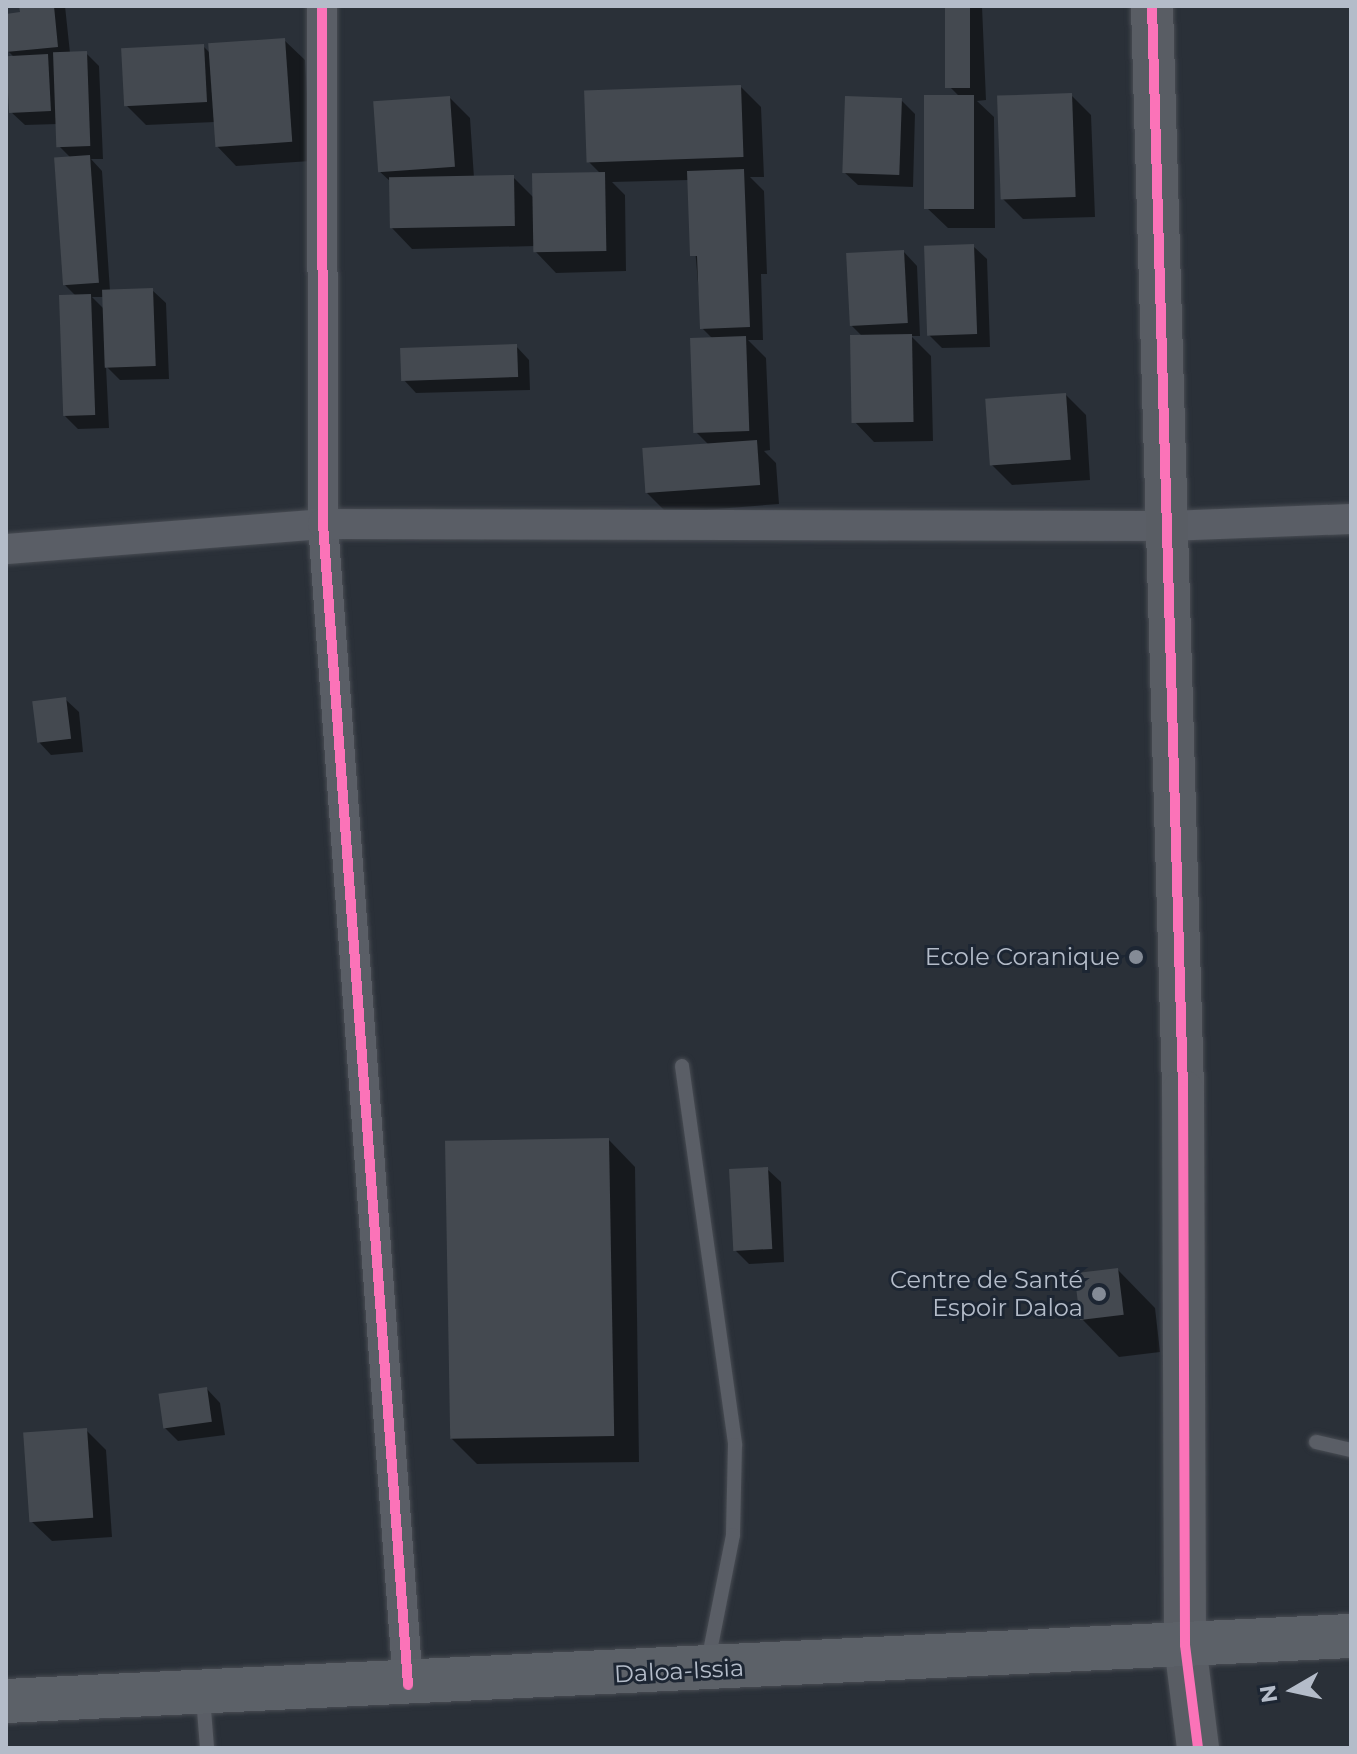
<!DOCTYPE html>
<meta charset="utf-8">
<style>
body{margin:0}
#map{position:relative;width:1357px;height:1754px;overflow:hidden;background:#2a3038;font-family:Montserrat,sans-serif}
div>[style]{position:absolute}
[style*='--x']{left:calc(var(--x)*1px);top:calc(var(--y)*1px);width:calc(var(--w)*1px);rotate:calc(var(--a)*1deg)}
.shadow>*{inset:0;background:#0007}
.building>*{inset:0;background:#444950;transform-origin:0 0}
.roads{filter:drop-shadow(0 0 2px #484c53) drop-shadow(0 0 2px #484c53)}
.lane>*{height:14px;margin:-7px;padding:0 7px;transform-origin:7px;border-radius:7px;background:#5a5e66}
.street>*{height:30px;margin:-15px;padding:0 15px;transform-origin:15px;border-radius:15px;background:#5a5e66}
.secondary>*{height:42px;margin:-21px;padding:0 21px;transform-origin:21px;border-radius:21px;background:#595d64}
.primary>*{height:44px;margin:-22px;padding:0 22px;transform-origin:22px;border-radius:22px;background:#5c6168}
.cycleway>*{height:10px;margin:-5px;padding:0 5px;transform-origin:5px;border-radius:5px;background:#fb73b8}
.dots>*{width:22px;height:22px;translate:-50% -50%;box-sizing:border-box;border:4px solid #1d2633;border-radius:50%}
span{translate:-50% -50%;white-space:nowrap;text-align:center;line-height:1.15;-webkit-text-stroke:6px #1d2633;paint-order:stroke}
.poi-label{font-size:24px;color:#b4bcc9}
.right{translate:-100% -50%;text-align:right}
.street-label{font-size:24px;color:#b4bcc9}
.frame{position:absolute;inset:0;border:8px solid #b4bcc9;pointer-events:none}
.north{position:absolute;left:1253px;top:1650px;width:80px;height:80px;-webkit-text-stroke:6px #1d2633;paint-order:stroke;rotate:261deg;font-size:22px;font-weight:700;line-height:32px;text-align:center;color:#b4bcc9}
.north::after{content:'';display:block;margin:auto;width:28px;height:36px;background:#b4bcc9;clip-path:polygon(50% 0,100% 100%,50% 72%,0 100%)}
</style>
<div id="map">
<div class="shadow">
<div style="clip-path:polygon(evenodd,21px 6px,65px 6px,70px 53px,86px 53px,99px 66px,103px 159px,91px 159px,102px 171px,110px 291px,152px 290px,166px 303px,169px 379px,120px 380px,106px 366px,109px 428px,78px 429px,65px 416px,76px 296px,65px 285px,71px 158px,59px 146px,58px 124px,25px 125px,11px 112px,15px 58px,8px 51px,6px 16px,22px 14px,21px 6px,92px 297px,104px 297px,105px 310px,92px 297px)"></div>
<div style="clip-path:polygon(947px 6px,982px 6px,986px 100px,977px 101px,994px 117px,995px 228px,948px 228px,927px 208px,960px 97px,950px 87px)"></div>
<div style="clip-path:polygon(284px 40px,305px 60px,311px 161px,236px 166px,216px 145px,215px 122px,146px 125px,126px 105px,203px 46px,211px 54px)"></div>
<div style="clip-path:polygon(741px 87px,761px 107px,764px 177px,750px 177px,764px 191px,767px 274px,761px 274px,763px 340px,748px 340px,766px 358px,770px 450px,764px 451px,776px 463px,779px 504px,667px 513px,647px 493px,710px 446px,696px 432px,713px 339px,702px 328px,689px 180px,612px 182px,625px 195px,626px 271px,556px 273px,536px 252px,535px 246px,412px 249px,392px 228px,391px 182px,379px 171px,450px 98px,470px 118px,474px 178px,513px 177px,534px 198px,601px 174px,589px 162px)"></div>
<div style="clip-path:polygon(1071px 95px,1091px 115px,1095px 217px,1023px 219px,1003px 199px)"></div>
<div style="clip-path:polygon(901px 100px,915px 114px,913px 187px,858px 185px,844px 172px)"></div>
<div style="clip-path:polygon(973px 246px,987px 259px,990px 347px,942px 348px,929px 335px)"></div>
<div style="clip-path:polygon(904px 252px,917px 266px,920px 336px,911px 336px,931px 356px,933px 441px,874px 442px,854px 421px,863px 337px,851px 325px)"></div>
<div style="clip-path:polygon(516px 346px,529px 360px,530px 390px,416px 393px,403px 379px)"></div>
<div style="clip-path:polygon(1066px 395px,1086px 415px,1090px 480px,1012px 485px,992px 465px)"></div>
<div style="clip-path:polygon(65px 699px,79px 712px,83px 752px,51px 755px,38px 741px)"></div>
<div style="clip-path:polygon(609px 1140px,635px 1167px,639px 1462px,477px 1464px,450px 1437px)"></div>
<div style="clip-path:polygon(767px 1169px,781px 1182px,784px 1262px,749px 1264px,735px 1250px)"></div>
<div style="clip-path:polygon(1118px 1270px,1155px 1308px,1160px 1352px,1119px 1357px,1082px 1319px)"></div>
<div style="clip-path:polygon(207px 1389px,220px 1403px,225px 1435px,178px 1441px,164px 1427px)"></div>
<div style="clip-path:polygon(86px 1430px,106px 1450px,112px 1537px,52px 1541px,31px 1521px)"></div>
</div>
<div class="building">
<div style="clip-path:polygon(19px 6px,54px 6px,58px 47px,6px 52px,6px 14px,20px 12px)"></div>
<div style="left:945px;top:6px;width:25px;height:82px"></div>
<div style="left:285px;top:38px;width:104px;height:77px;rotate:86deg"></div>
<div style="left:204px;top:44px;width:58px;height:83px;rotate:87deg"></div>
<div style="left:87px;top:51px;width:95px;height:34px;rotate:88deg"></div>
<div style="left:48px;top:54px;width:57px;height:42px;rotate:87deg"></div>
<div style="left:741px;top:85px;width:72px;height:157px;rotate:88deg"></div>
<div style="left:1072px;top:93px;width:104px;height:75px;rotate:88deg"></div>
<div style="left:924px;top:95px;width:50px;height:114px"></div>
<div style="left:450px;top:96px;width:71px;height:77px;rotate:86deg"></div>
<div style="left:845px;top:96px;width:57px;height:77px;rotate:2deg"></div>
<div style="left:90px;top:155px;width:128px;height:36px;rotate:86deg"></div>
<div style="clip-path:polygon(744px 169px,750px 327px,700px 329px,697px 256px,690px 256px,687px 171px)"></div>
<div style="left:605px;top:172px;width:79px;height:73px;rotate:89deg"></div>
<div style="left:514px;top:175px;width:51px;height:125px;rotate:89deg"></div>
<div style="left:974px;top:244px;width:90px;height:50px;rotate:88deg"></div>
<div style="left:904px;top:250px;width:73px;height:58px;rotate:87deg"></div>
<div style="left:153px;top:288px;width:78px;height:51px;rotate:88deg"></div>
<div style="left:91px;top:294px;width:121px;height:32px;rotate:88deg"></div>
<div style="left:912px;top:334px;width:88px;height:62px;rotate:89deg"></div>
<div style="left:746px;top:336px;width:95px;height:56px;rotate:88deg"></div>
<div style="left:517px;top:344px;width:33px;height:117px;rotate:88deg"></div>
<div style="left:1066px;top:393px;width:67px;height:81px;rotate:86deg"></div>
<div style="left:757px;top:440px;width:45px;height:115px;rotate:86deg"></div>
<div style="left:66px;top:697px;width:42px;height:34px;rotate:83deg"></div>
<div style="left:609px;top:1138px;width:298px;height:164px;rotate:89deg"></div>
<div style="left:768px;top:1167px;width:82px;height:39px;rotate:87deg"></div>
<div style="left:1118px;top:1268px;width:47px;height:44px;rotate:83deg"></div>
<div style="left:207px;top:1387px;width:35px;height:49px;rotate:82deg"></div>
<div style="left:87px;top:1428px;width:90px;height:64px;rotate:86deg"></div>
</div>
<div class="roads">
<div class="lane">
<div style="--x:682;--y:1066;--w:383;--a:82"></div>
<div style="--x:735;--y:1445;--w:90;--a:91.3"></div>
<div style="--x:733;--y:1535;--w:128;--a:101.2"></div>
<div style="--x:1316;--y:1442;--w:36;--a:13"></div>
<div style="--x:203;--y:1697;--w:51;--a:85.5"></div>
</div>
<div class="street">
<div style="--x:322;--y:6;--w:518;--a:89.89"></div>
<div style="--x:323;--y:524;--w:1164;--a:85.81"></div>
<div style="--x:6;--y:549;--w:318;--a:-4.5"></div>
<div style="--x:323;--y:524;--w:845;--a:0.14"></div>
<div style="--x:1168;--y:526;--w:183;--a:-2.2"></div>
</div>
<div class="secondary">
<div style="--x:1152;--y:6;--w:1085;--a:88.36"></div>
<div style="--x:1183;--y:1091;--w:554;--a:89.79"></div>
<div style="--x:1185;--y:1645;--w:104;--a:82.8"></div>
</div>
<div class="primary">
<div style="--x:6;--y:1701;--w:1347;--a:-2.77"></div>
</div>
</div>
<div class="cycleway">
<div style="--x:322;--y:6;--w:518;--a:89.89"></div>
<div style="--x:323;--y:524;--w:1164;--a:85.81"></div>
<div style="--x:1152;--y:6;--w:1085;--a:88.36"></div>
<div style="--x:1183;--y:1091;--w:554;--a:89.79"></div>
<div style="--x:1185;--y:1645;--w:104;--a:82.8"></div>
</div>
<div class="dots">
<div style="left:1136px;top:957px;background:#848b96"></div>
<div style="left:1099px;top:1294px;background:#848b96"></div>
</div>
<div class="poi-label">
<span class="right" style="left:1120px;top:957px">Ecole Coranique</span>
<span class="right" style="left:1083px;top:1294px">Centre de Santé<br>Espoir Daloa</span>
</div>
<div class="street-label">
<span style="left:679px;top:1671px;rotate:-3deg">Daloa-Issia</span>
</div>
<div class="frame"></div>
<div class="north">N</div>
</div>
